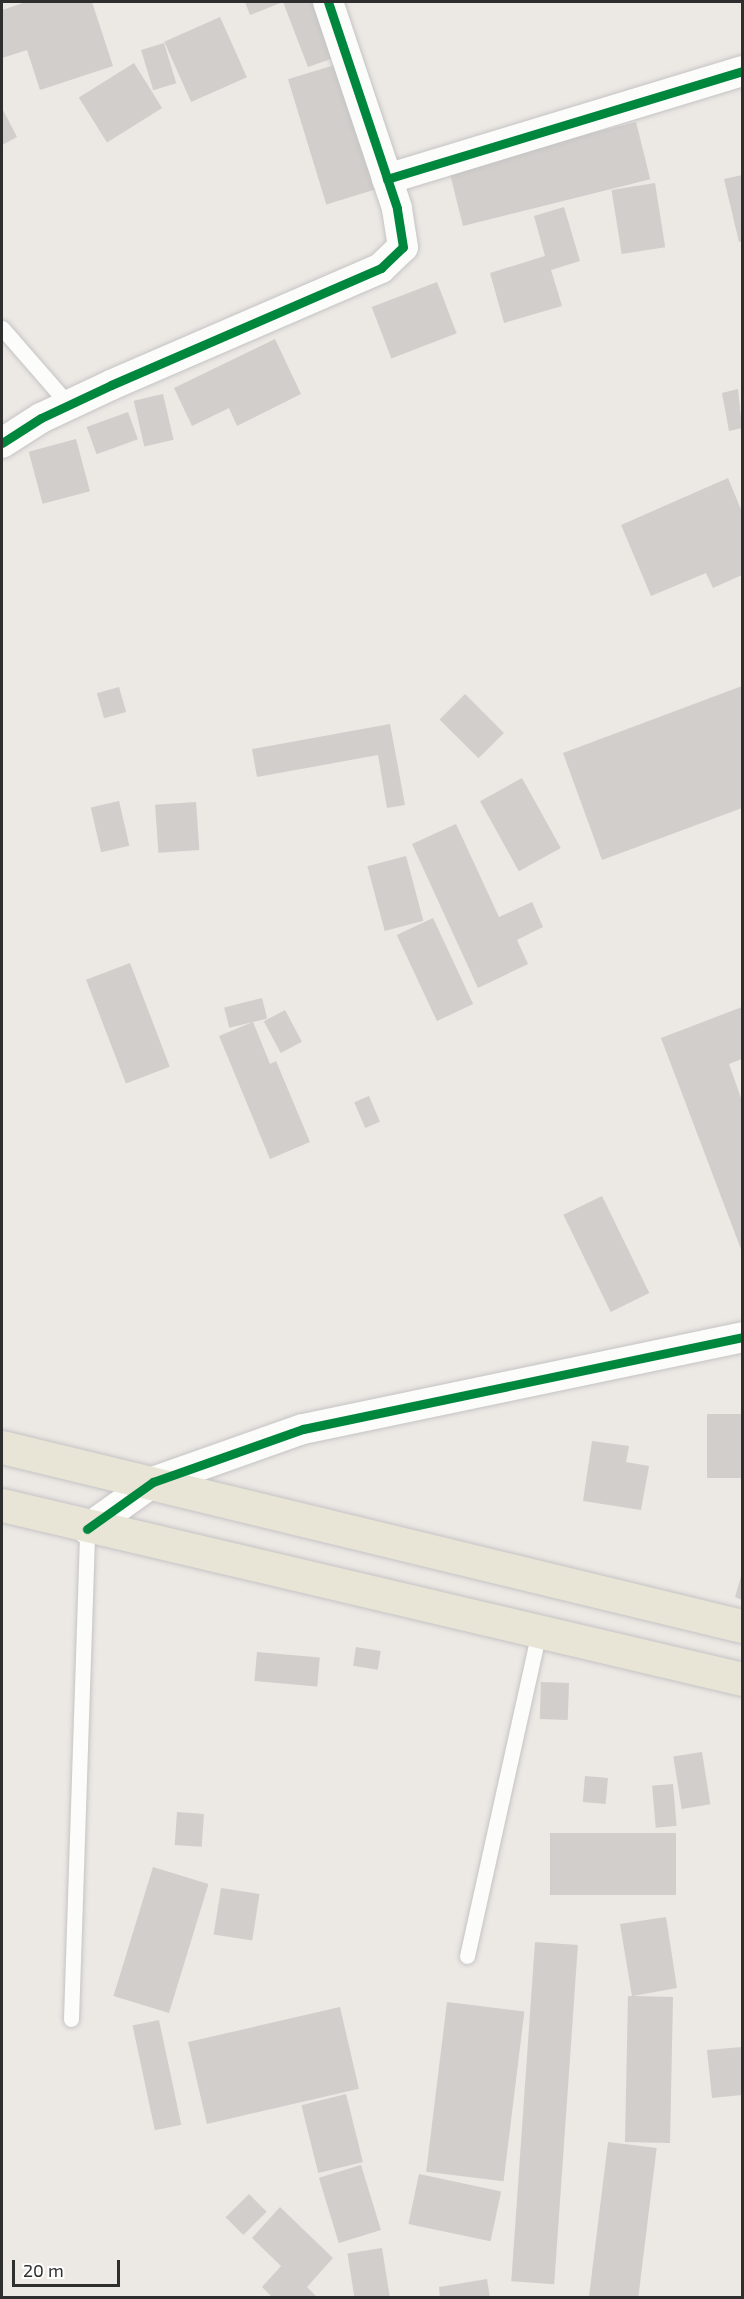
<!DOCTYPE html>
<style>
body{margin:0}
#map{position:relative;width:744px;height:2299px;overflow:hidden;background:#ece8e4;font-family:"Exo 2",sans-serif}
div>[style]{position:absolute}
[style*='--x']{left:calc(var(--x)*1px);top:calc(var(--y)*1px);width:calc(var(--w)*1px);rotate:calc(var(--a)*1deg)}
.building>*{inset:0;background:#d1cecb;transform-origin:0 0}
.roads{filter:drop-shadow(0 0 2px #c5c4c5) drop-shadow(0 0 2px #c5c4c5)}
.service>*{height:15px;margin:-7.5px;padding:0 7.5px;transform-origin:7.5px;border-radius:7.5px;background:#fcfcfb}
.minor>*{height:30px;margin:-15px;padding:0 15px;transform-origin:15px;border-radius:15px;background:#fcfcfb}
.primary>*{height:33px;margin:-16.5px;padding:0 16.5px;transform-origin:16.5px;border-radius:16.5px;background:#e8e4d6}
.cycleway>*{height:9px;margin:-4.5px;padding:0 4.5px;transform-origin:4.5px;border-radius:4.5px;background:#00873e}
span{translate:-50% -50%;white-space:nowrap;text-align:center;line-height:1.15;-webkit-text-stroke:4.5px #fff;paint-order:stroke}
.frame{position:absolute;inset:0;border:3px solid #2e2e2e;pointer-events:none}
.scale{position:absolute;left:12px;top:2260px;width:108px;height:27px;box-sizing:border-box;border:3px solid #2e2e2e;border-top:0;padding-left:8px;font-size:18px;line-height:21px;white-space:nowrap;color:#2e2e2e;-webkit-text-stroke:4px #fff;paint-order:stroke}
</style>
<div id="map">
<div class="building">
<div style="clip-path:polygon(26px 2px,92px 2px,113px 66px,40px 90px,27px 50px,2px 58px,2px 10px)"></div>
<div style="clip-path:polygon(245px 2px,325px 2px,345px 54px,308px 67px,283px 2px,250px 15px)"></div>
<div style="left:220px;top:17px;width:66px;height:61px;rotate:66deg"></div>
<div style="left:164px;top:43px;width:42px;height:24px;rotate:73deg"></div>
<div style="left:354px;top:59px;width:131px;height:69px;rotate:73deg"></div>
<div style="left:134px;top:63px;width:53px;height:65px;rotate:58deg"></div>
<div style="clip-path:polygon(2px 108px,17px 137px,2px 145px)"></div>
<div style="left:636px;top:122px;width:59px;height:193px;rotate:76deg"></div>
<div style="clip-path:polygon(742px 175px,742px 241px,739px 242px,724px 179px)"></div>
<div style="left:655px;top:183px;width:65px;height:44px;rotate:81deg"></div>
<div style="clip-path:polygon(564px 207px,580px 261px,551px 270px,562px 306px,504px 323px,490px 273px,545px 256px,534px 216px)"></div>
<div style="left:437px;top:282px;width:55px;height:70px;rotate:69deg"></div>
<div style="clip-path:polygon(275px 339px,301px 394px,237px 426px,229px 408px,192px 426px,174px 388px)"></div>
<div style="clip-path:polygon(738px 389px,742px 428px,729px 431px,722px 393px)"></div>
<div style="left:163px;top:394px;width:47px;height:30px;rotate:77deg"></div>
<div style="left:128px;top:412px;width:29px;height:44px;rotate:70deg"></div>
<div style="left:76px;top:439px;width:54px;height:49px;rotate:75deg"></div>
<div style="clip-path:polygon(728px 478px,742px 512px,742px 575px,713px 588px,706px 573px,651px 596px,621px 525px)"></div>
<div style="clip-path:polygon(742px 686px,742px 808px,602px 860px,563px 753px)"></div>
<div style="left:119px;top:687px;width:26px;height:23px;rotate:74deg"></div>
<div style="left:465px;top:694px;width:55px;height:36px;rotate:45deg"></div>
<div style="clip-path:polygon(390px 724px,405px 805px,387px 808px,378px 755px,257px 777px,252px 749px)"></div>
<div style="left:522px;top:778px;width:80px;height:48px;rotate:61deg"></div>
<div style="left:119px;top:801px;width:46px;height:29px;rotate:77deg"></div>
<div style="left:196px;top:802px;width:48px;height:41px;rotate:86deg"></div>
<div style="clip-path:polygon(456px 824px,499px 917px,532px 902px,543px 927px,517px 940px,528px 964px,478px 988px,412px 844px)"></div>
<div style="left:406px;top:856px;width:67px;height:40px;rotate:75deg"></div>
<div style="left:433px;top:918px;width:95px;height:40px;rotate:65deg"></div>
<div style="left:130px;top:963px;width:111px;height:47px;rotate:69deg"></div>
<div style="left:262px;top:998px;width:21px;height:39px;rotate:76deg"></div>
<div style="clip-path:polygon(742px 1007px,742px 1059px,729px 1064px,742px 1101px,742px 1252px,661px 1038px)"></div>
<div style="left:285px;top:1010px;width:36px;height:24px;rotate:62deg"></div>
<div style="clip-path:polygon(253px 1022px,270px 1064px,276px 1061px,310px 1142px,270px 1159px,219px 1036px)"></div>
<div style="left:369px;top:1096px;width:28px;height:16px;rotate:67deg"></div>
<div style="left:602px;top:1196px;width:108px;height:43px;rotate:64deg"></div>
<div style="left:742px;top:1414px;width:64px;height:35px;rotate:90deg"></div>
<div style="clip-path:polygon(592px 1441px,629px 1446px,626px 1462px,649px 1466px,641px 1510px,583px 1501px)"></div>
<div style="clip-path:polygon(742px 1573px,742px 1600px,735px 1597px)"></div>
<div style="left:356px;top:1647px;width:25px;height:19px;rotate:9deg"></div>
<div style="left:257px;top:1652px;width:63px;height:29px;rotate:5deg"></div>
<div style="left:541px;top:1682px;width:28px;height:37px;rotate:2deg"></div>
<div style="left:702px;top:1752px;width:53px;height:29px;rotate:81deg"></div>
<div style="left:585px;top:1776px;width:23px;height:26px;rotate:5deg"></div>
<div style="left:673px;top:1784px;width:42px;height:21px;rotate:85deg"></div>
<div style="left:177px;top:1812px;width:27px;height:33px;rotate:4deg"></div>
<div style="left:550px;top:1833px;width:126px;height:62px"></div>
<div style="left:153px;top:1867px;width:58px;height:135px;rotate:17deg"></div>
<div style="left:221px;top:1888px;width:39px;height:47px;rotate:9deg"></div>
<div style="clip-path:polygon(666px 1917px,677px 1988px,633px 1996px,673px 1997px,670px 2143px,625px 2142px,628px 1996px,632px 1996px,620px 1924px)"></div>
<div style="left:535px;top:1942px;width:43px;height:340px;rotate:4deg"></div>
<div style="left:447px;top:2002px;width:78px;height:171px;rotate:7deg"></div>
<div style="left:340px;top:2007px;width:84px;height:156px;rotate:77deg"></div>
<div style="left:159px;top:2020px;width:107px;height:27px;rotate:78deg"></div>
<div style="clip-path:polygon(742px 2047px,742px 2095px,712px 2098px,707px 2050px)"></div>
<div style="left:346px;top:2094px;width:70px;height:46px;rotate:76deg"></div>
<div style="left:608px;top:2142px;width:49px;height:157px;rotate:7deg"></div>
<div style="left:361px;top:2165px;width:68px;height:44px;rotate:73deg"></div>
<div style="left:419px;top:2174px;width:84px;height:51px;rotate:12deg"></div>
<div style="left:249px;top:2194px;width:25px;height:33px;rotate:45deg"></div>
<div style="clip-path:polygon(280px 2207px,333px 2258px,307px 2287px,318px 2298px,273px 2298px,262px 2287px,281px 2266px,252px 2238px)"></div>
<div style="left:382px;top:2248px;width:51px;height:35px;rotate:81deg"></div>
<div style="clip-path:polygon(487px 2279px,490px 2298px,440px 2298px,439px 2287px)"></div>
</div>
<div class="roads">
<div class="service">
<div style="--x:2;--y:328;--w:102;--a:49"></div>
<div style="--x:467;--y:1956;--w:332;--a:-77.5"></div>
<div style="--x:71;--y:2019;--w:490;--a:-88.1"></div>
</div>
<div class="minor">
<div style="--x:387;--y:179;--w:371;--a:-16.9"></div>
<div style="--x:2;--y:443;--w:46;--a:-32.7"></div>
<div style="--x:41;--y:418;--w:77;--a:-25.2"></div>
<div style="--x:111;--y:385;--w:294;--a:-23.4"></div>
<div style="--x:381;--y:268;--w:30;--a:-44"></div>
<div style="--x:403;--y:247;--w:39;--a:-99"></div>
<div style="--x:397;--y:208;--w:217;--a:-108.5"></div>
<div style="--x:87;--y:1529;--w:81;--a:-35.5"></div>
<div style="--x:153;--y:1482;--w:159;--a:-19.5"></div>
<div style="--x:303;--y:1429;--w:449;--a:-11.8"></div>
</div>
<div class="primary">
<div style="--x:2;--y:1447;--w:761;--a:13.6"></div>
<div style="--x:2;--y:1505;--w:760;--a:13.23"></div>
</div>
</div>
<div class="cycleway">
<div style="--x:387;--y:179;--w:371;--a:-16.9"></div>
<div style="--x:2;--y:443;--w:46;--a:-32.7"></div>
<div style="--x:41;--y:418;--w:77;--a:-25.2"></div>
<div style="--x:111;--y:385;--w:294;--a:-23.4"></div>
<div style="--x:381;--y:268;--w:30;--a:-44"></div>
<div style="--x:403;--y:247;--w:39;--a:-99"></div>
<div style="--x:397;--y:208;--w:217;--a:-108.5"></div>
<div style="--x:87;--y:1529;--w:81;--a:-35.5"></div>
<div style="--x:153;--y:1482;--w:159;--a:-19.5"></div>
<div style="--x:303;--y:1429;--w:449;--a:-11.8"></div>
</div>
<div class="frame"></div>
<div class="scale">20 m</div>
</div>
